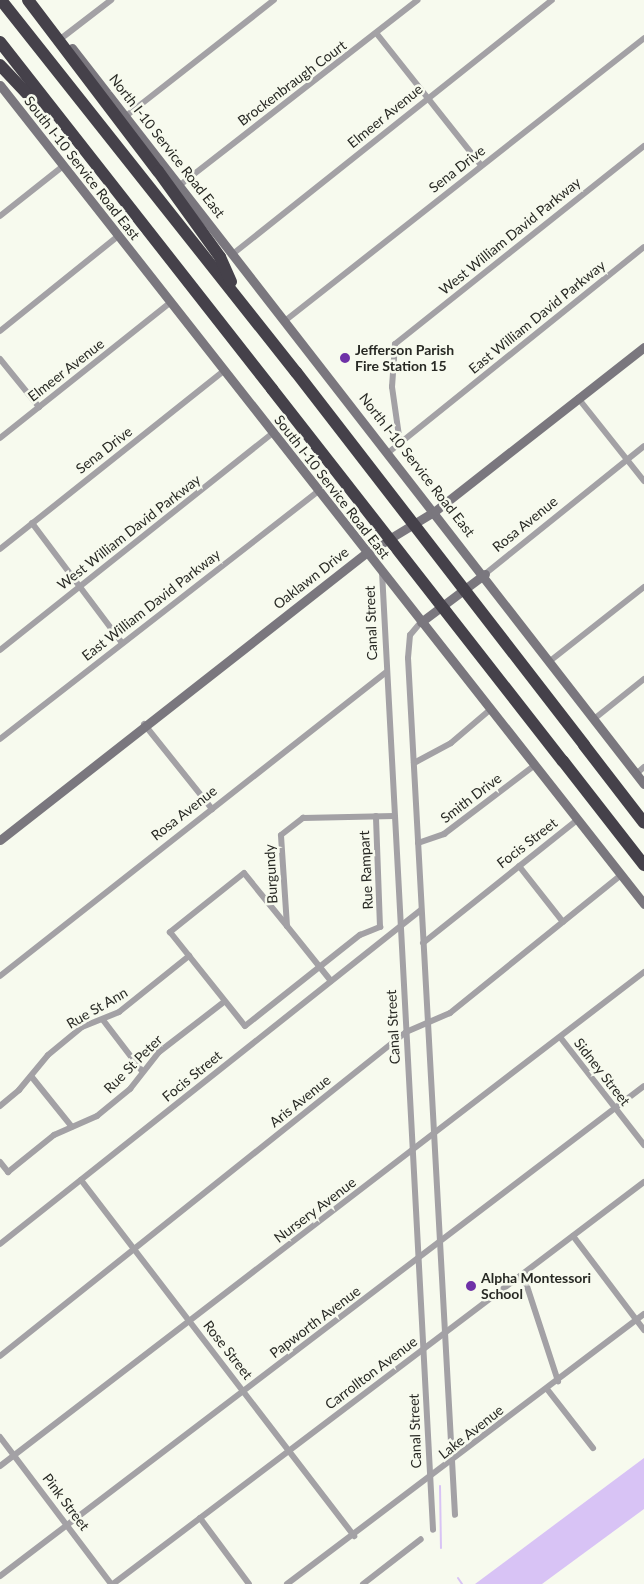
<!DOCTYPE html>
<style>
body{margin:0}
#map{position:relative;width:644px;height:1584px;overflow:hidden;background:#f7faee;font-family:Lato,sans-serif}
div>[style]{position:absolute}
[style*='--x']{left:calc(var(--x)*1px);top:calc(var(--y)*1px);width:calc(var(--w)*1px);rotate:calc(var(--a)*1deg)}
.water>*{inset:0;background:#d8c3f5}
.stream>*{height:2px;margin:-1px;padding:0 1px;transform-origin:1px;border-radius:1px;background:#d8c3f5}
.street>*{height:6px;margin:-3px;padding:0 3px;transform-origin:3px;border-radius:3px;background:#a3a1a5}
.secondary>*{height:9px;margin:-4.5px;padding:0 4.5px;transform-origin:4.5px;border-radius:4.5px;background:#7a777e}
.highway>*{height:12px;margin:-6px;padding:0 6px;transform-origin:6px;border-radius:6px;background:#45414a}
.highway-bridge>*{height:12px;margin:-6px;padding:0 6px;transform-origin:6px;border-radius:6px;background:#45414a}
.dots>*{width:14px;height:14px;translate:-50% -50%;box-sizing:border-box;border:2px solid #f7faee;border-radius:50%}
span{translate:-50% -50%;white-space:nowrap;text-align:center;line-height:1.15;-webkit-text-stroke:5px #f7faee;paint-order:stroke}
.street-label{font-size:14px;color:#282924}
.poi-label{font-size:14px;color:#282924;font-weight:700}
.left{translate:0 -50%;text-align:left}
</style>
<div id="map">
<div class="water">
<div style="clip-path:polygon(644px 1458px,644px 1509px,542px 1584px,475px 1584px)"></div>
</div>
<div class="stream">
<div style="--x:440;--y:1486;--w:62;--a:89.1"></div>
<div style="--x:458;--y:1578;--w:7;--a:56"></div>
</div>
<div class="street">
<div style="--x:377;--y:34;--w:167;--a:51.6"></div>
<div style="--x:63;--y:37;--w:61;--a:-37.6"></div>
<div style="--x:126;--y:116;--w:188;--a:-38.1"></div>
<div style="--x:180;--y:185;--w:301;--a:-37.9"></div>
<div style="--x:0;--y:216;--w:80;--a:-38.4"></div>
<div style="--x:234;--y:253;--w:406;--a:-38.5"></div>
<div style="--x:286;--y:320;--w:456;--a:-38.2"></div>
<div style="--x:0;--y:331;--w:151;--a:-38.8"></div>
<div style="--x:0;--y:359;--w:62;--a:50.9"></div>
<div style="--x:578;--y:398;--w:106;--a:51.5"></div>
<div style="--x:0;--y:438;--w:217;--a:-38.5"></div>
<div style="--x:400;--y:443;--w:57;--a:-98.1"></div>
<div style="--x:392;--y:387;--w:43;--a:-86"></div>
<div style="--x:395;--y:344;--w:318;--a:-38.5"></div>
<div style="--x:389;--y:452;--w:327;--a:-38.8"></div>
<div style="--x:32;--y:523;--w:150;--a:53.1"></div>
<div style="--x:0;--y:549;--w:286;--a:-38.5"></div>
<div style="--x:382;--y:572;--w:959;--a:86.95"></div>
<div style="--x:485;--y:574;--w:204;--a:-38.8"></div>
<div style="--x:421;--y:622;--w:17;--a:130"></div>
<div style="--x:410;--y:635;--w:23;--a:95"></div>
<div style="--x:408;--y:658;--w:858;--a:86.86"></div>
<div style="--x:0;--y:650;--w:349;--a:-38.5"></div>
<div style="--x:550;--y:661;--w:120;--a:-38.2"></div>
<div style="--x:594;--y:719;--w:64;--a:-38.7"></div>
<div style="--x:144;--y:724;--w:109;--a:51.3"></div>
<div style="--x:0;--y:739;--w:403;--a:-37.9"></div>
<div style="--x:414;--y:763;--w:42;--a:-28.4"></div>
<div style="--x:451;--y:743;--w:52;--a:-40.4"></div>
<div style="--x:636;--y:774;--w:11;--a:-41"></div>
<div style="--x:418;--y:843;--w:28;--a:-19"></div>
<div style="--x:444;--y:834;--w:114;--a:-37.2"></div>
<div style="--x:519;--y:866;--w:71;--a:51.8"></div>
<div style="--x:287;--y:926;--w:68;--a:-129.1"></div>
<div style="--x:244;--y:873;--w:95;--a:141.4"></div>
<div style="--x:170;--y:932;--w:120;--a:51.4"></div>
<div style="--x:245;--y:1026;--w:147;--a:-38.4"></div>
<div style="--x:360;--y:935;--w:22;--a:-22"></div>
<div style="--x:380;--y:927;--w:111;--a:-92.1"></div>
<div style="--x:423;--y:943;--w:197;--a:-38.6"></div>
<div style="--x:0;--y:976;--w:491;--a:-38.2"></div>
<div style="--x:331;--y:981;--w:70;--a:-128.7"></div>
<div style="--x:287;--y:926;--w:91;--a:-93.8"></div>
<div style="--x:281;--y:835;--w:28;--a:-38"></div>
<div style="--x:303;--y:818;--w:91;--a:-1.3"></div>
<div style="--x:103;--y:1020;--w:64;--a:52.6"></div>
<div style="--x:560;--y:1037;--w:137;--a:52.1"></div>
<div style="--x:31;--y:1076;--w:65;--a:51.2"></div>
<div style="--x:0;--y:1106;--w:25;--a:-40"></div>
<div style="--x:19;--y:1090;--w:45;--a:-50.4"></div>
<div style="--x:48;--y:1055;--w:44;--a:-39.5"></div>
<div style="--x:82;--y:1027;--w:40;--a:-22"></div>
<div style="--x:119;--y:1012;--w:90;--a:-38.7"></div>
<div style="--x:0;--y:1162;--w:13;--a:51"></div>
<div style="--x:8;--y:1172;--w:59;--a:-38.8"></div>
<div style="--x:54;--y:1135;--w:47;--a:-23.8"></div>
<div style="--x:97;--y:1116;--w:43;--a:-39.3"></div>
<div style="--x:130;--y:1089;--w:47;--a:-51.9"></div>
<div style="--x:159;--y:1052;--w:82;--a:-37.6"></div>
<div style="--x:81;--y:1180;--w:449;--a:52.5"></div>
<div style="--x:573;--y:1236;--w:118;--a:52.9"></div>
<div style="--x:0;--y:1244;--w:537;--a:-38.43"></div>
<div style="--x:523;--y:1274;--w:113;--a:71.9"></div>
<div style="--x:0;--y:1356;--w:519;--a:-38.59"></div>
<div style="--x:406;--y:1032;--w:48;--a:-23.4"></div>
<div style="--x:450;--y:1013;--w:220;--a:-38.9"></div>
<div style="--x:547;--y:1389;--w:75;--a:52.1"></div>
<div style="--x:0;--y:1437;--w:184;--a:52.9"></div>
<div style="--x:0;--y:1466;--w:812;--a:-37.49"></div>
<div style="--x:200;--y:1518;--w:82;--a:53.4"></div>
<div style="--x:0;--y:1576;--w:809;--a:-37.27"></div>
<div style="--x:113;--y:1584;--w:666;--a:-37.13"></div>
<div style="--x:287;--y:1584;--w:448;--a:-37.1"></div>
<div style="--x:363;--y:1584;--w:73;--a:-37.8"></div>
</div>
<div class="secondary">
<div style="--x:72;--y:48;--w:932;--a:52.15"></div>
<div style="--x:0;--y:85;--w:1042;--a:51.82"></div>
<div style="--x:421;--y:622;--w:80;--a:-36.9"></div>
<div style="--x:0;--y:840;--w:465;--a:-38.1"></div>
<div style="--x:366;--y:553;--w:81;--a:-31.3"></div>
<div style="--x:435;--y:511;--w:266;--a:-38.1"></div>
</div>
<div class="highway">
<div style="--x:1;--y:0;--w:475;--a:51.6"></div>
<div style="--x:28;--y:0;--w:215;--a:52.8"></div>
<div style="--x:158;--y:171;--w:106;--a:54.2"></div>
<div style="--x:220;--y:257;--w:27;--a:66"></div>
<div style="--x:0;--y:42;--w:441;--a:51.9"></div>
<div style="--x:0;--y:65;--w:70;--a:46.7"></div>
<div style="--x:584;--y:745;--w:98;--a:52.4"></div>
<div style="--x:563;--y:761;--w:132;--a:52.1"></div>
</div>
<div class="highway-bridge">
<div style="--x:296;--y:372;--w:471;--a:52.3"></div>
<div style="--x:272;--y:389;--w:472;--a:52"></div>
</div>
<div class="dots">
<div style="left:345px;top:358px;background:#6e31a7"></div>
<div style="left:471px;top:1286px;background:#6e31a7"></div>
</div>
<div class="street-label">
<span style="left:292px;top:83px;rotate:-37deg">Brockenbraugh Court</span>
<span style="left:385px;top:116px;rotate:-39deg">Elmeer Avenue</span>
<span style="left:167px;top:146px;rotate:52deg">North I-10 Service Road East</span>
<span style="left:82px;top:168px;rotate:52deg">South I-10 Service Road East</span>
<span style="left:457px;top:169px;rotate:-38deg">Sena Drive</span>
<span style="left:510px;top:236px;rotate:-39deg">West William David Parkway</span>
<span style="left:537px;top:317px;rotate:-39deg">East William David Parkway</span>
<span style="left:66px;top:370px;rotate:-38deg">Elmeer Avenue</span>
<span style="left:104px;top:450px;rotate:-38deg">Sena Drive</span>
<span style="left:417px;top:465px;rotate:52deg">North I-10 Service Road East</span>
<span style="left:332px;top:487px;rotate:52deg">South I-10 Service Road East</span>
<span style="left:525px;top:524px;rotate:-39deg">Rosa Avenue</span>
<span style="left:129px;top:532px;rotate:-38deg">West William David Parkway</span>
<span style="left:311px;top:578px;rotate:-38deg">Oaklawn Drive</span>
<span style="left:151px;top:605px;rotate:-38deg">East William David Parkway</span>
<span style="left:371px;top:623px;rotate:-92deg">Canal Street</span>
<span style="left:471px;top:798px;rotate:-37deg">Smith Drive</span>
<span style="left:184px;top:813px;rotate:-38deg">Rosa Avenue</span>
<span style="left:527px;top:843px;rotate:-38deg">Focis Street</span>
<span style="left:366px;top:870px;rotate:-93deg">Rue Rampart</span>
<span style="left:271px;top:874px;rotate:-93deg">Burgundy</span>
<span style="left:97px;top:1008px;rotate:-30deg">Rue St Ann</span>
<span style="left:393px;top:1027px;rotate:-93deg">Canal Street</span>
<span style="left:133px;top:1064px;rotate:-45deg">Rue St Peter</span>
<span style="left:602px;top:1072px;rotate:52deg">Sidney Street</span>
<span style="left:192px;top:1076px;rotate:-39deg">Focis Street</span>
<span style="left:300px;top:1101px;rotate:-39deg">Aris Avenue</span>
<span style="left:315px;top:1210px;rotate:-37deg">Nursery Avenue</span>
<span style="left:315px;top:1322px;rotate:-37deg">Papworth Avenue</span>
<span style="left:228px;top:1350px;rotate:52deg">Rose Street</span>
<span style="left:371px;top:1373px;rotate:-37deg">Carrollton Avenue</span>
<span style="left:415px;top:1431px;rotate:-92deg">Canal Street</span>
<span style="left:471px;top:1432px;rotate:-38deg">Lake Avenue</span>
<span style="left:66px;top:1502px;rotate:53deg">Pink Street</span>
</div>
<div class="poi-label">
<span class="left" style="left:355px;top:358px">Jefferson Parish<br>Fire Station 15</span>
<span class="left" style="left:481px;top:1286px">Alpha Montessori<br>School</span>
</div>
</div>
